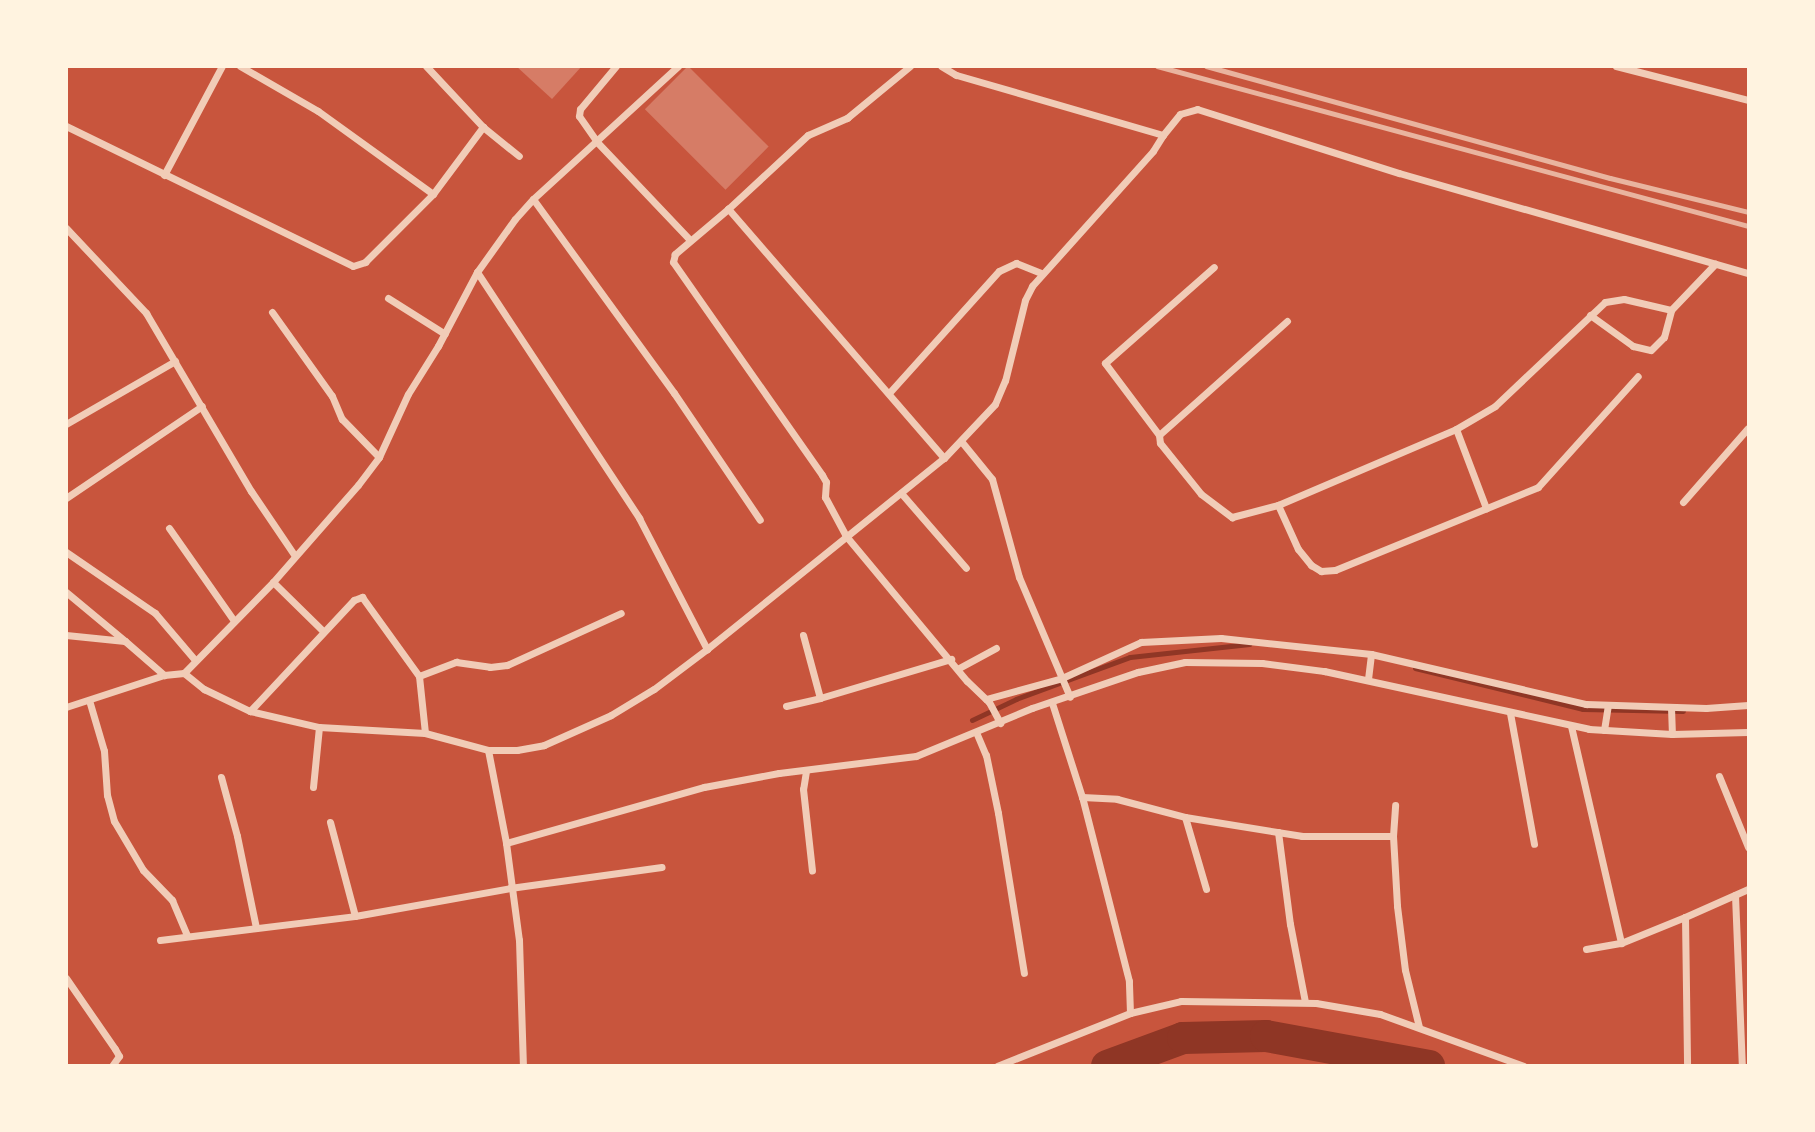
<!DOCTYPE html>
<style>
body{margin:0}
#map{position:relative;width:1815px;height:1132px;overflow:hidden;background:#c8553d;font-family:Figtree,sans-serif}
div>[style]{position:absolute}
[style*='--x']{left:calc(var(--x)*1px);top:calc(var(--y)*1px);width:calc(var(--w)*1px);rotate:calc(var(--a)*1deg)}
.stream>*{height:5px;margin:-2.5px;padding:0 2.5px;transform-origin:2.5px;border-radius:2.5px;background:#8f3625}
.river>*{height:32px;margin:-16px;padding:0 16px;transform-origin:16px;border-radius:16px;background:#8f3625}
.building>*{inset:0;background:#d67c66;transform-origin:0 0}
.minor>*{height:7px;margin:-3.5px;padding:0 3.5px;transform-origin:3.5px;border-radius:3.5px;background:#f1ccb7}
.rail>*{height:5px;margin:-2.5px;padding:0 2.5px;transform-origin:2.5px;border-radius:2.5px;background:#e9b49f}
span{translate:-50% -50%;white-space:nowrap;text-align:center;line-height:1.15;-webkit-text-stroke:7px #fff3e0;paint-order:stroke}
.frame{position:absolute;inset:0;border:68px solid #fff3e0;pointer-events:none}
</style>
<div id="map">
<div class="stream">
<div style="--x:1415;--y:668;--w:173;--a:13.7"></div>
<div style="--x:1583;--y:709;--w:100;--a:1.1"></div>
<div style="--x:972;--y:720;--w:49;--a:-25.5"></div>
<div style="--x:1016;--y:699;--w:121;--a:-20.2"></div>
<div style="--x:1130;--y:657;--w:120;--a:-6.2"></div>
</div>
<div class="river">
<div style="--x:1107;--y:1066;--w:81;--a:-20.2"></div>
<div style="--x:1183;--y:1038;--w:83;--a:-1.4"></div>
<div style="--x:1266;--y:1036;--w:166;--a:10.4"></div>
</div>
<div class="building">
<div style="clip-path:polygon(516px 66px,582px 66px,552px 99px)"></div>
<div style="left:688px;top:66px;width:114px;height:61px;rotate:45deg"></div>
</div>
<div class="minor">
<div style="--x:240;--y:66;--w:90;--a:30"></div>
<div style="--x:318;--y:111;--w:142;--a:35.8"></div>
<div style="--x:426;--y:66;--w:83;--a:46.9"></div>
<div style="--x:483;--y:127;--w:46;--a:38.9"></div>
<div style="--x:616;--y:66;--w:56;--a:129.9"></div>
<div style="--x:580;--y:109;--w:7;--a:98"></div>
<div style="--x:579;--y:116;--w:32;--a:55"></div>
<div style="--x:597;--y:142;--w:135;--a:46.5"></div>
<div style="--x:1616;--y:66;--w:136;--a:14.4"></div>
<div style="--x:66;--y:126;--w:319;--a:26"></div>
<div style="--x:353;--y:266;--w:13;--a:-18"></div>
<div style="--x:365;--y:262;--w:96;--a:-45"></div>
<div style="--x:433;--y:194;--w:84;--a:-53.3"></div>
<div style="--x:1163;--y:135;--w:27;--a:-51"></div>
<div style="--x:1180;--y:114;--w:18;--a:-16"></div>
<div style="--x:1197;--y:109;--w:212;--a:17.6"></div>
<div style="--x:1399;--y:173;--w:363;--a:16"></div>
<div style="--x:164;--y:175;--w:123;--a:-62"></div>
<div style="--x:533;--y:199;--w:240;--a:54"></div>
<div style="--x:674;--y:393;--w:153;--a:55.9"></div>
<div style="--x:728;--y:209;--w:109;--a:-42.8"></div>
<div style="--x:808;--y:135;--w:43;--a:-23.6"></div>
<div style="--x:847;--y:118;--w:82;--a:-39.5"></div>
<div style="--x:66;--y:228;--w:117;--a:46.7"></div>
<div style="--x:146;--y:313;--w:207;--a:59.5"></div>
<div style="--x:251;--y:491;--w:78;--a:55.9"></div>
<div style="--x:477;--y:272;--w:295;--a:56.6"></div>
<div style="--x:639;--y:518;--w:148;--a:62.6"></div>
<div style="--x:388;--y:298;--w:67;--a:32.3"></div>
<div style="--x:272;--y:312;--w:103;--a:54.5"></div>
<div style="--x:332;--y:396;--w:25;--a:67"></div>
<div style="--x:342;--y:419;--w:53;--a:45.8"></div>
<div style="--x:1590;--y:315;--w:53;--a:35.8"></div>
<div style="--x:1633;--y:346;--w:18;--a:13"></div>
<div style="--x:1651;--y:350;--w:18;--a:-45"></div>
<div style="--x:1664;--y:337;--w:28;--a:-75"></div>
<div style="--x:1287;--y:321;--w:171;--a:138.3"></div>
<div style="--x:1159;--y:435;--w:8;--a:83"></div>
<div style="--x:1160;--y:443;--w:65;--a:51.2"></div>
<div style="--x:1201;--y:494;--w:39;--a:37"></div>
<div style="--x:1232;--y:517;--w:48;--a:-14.6"></div>
<div style="--x:1278;--y:505;--w:194;--a:-23.1"></div>
<div style="--x:1456;--y:429;--w:45;--a:-30.5"></div>
<div style="--x:1495;--y:406;--w:151;--a:-43.4"></div>
<div style="--x:1605;--y:302;--w:19;--a:-9"></div>
<div style="--x:1624;--y:299;--w:48;--a:13.2"></div>
<div style="--x:1671;--y:310;--w:64;--a:-46.3"></div>
<div style="--x:889;--y:393;--w:164;--a:-48"></div>
<div style="--x:999;--y:271;--w:19;--a:-25"></div>
<div style="--x:1016;--y:263;--w:27;--a:22"></div>
<div style="--x:66;--y:424;--w:126;--a:-30"></div>
<div style="--x:1456;--y:429;--w:85;--a:69.2"></div>
<div style="--x:1159;--y:435;--w:90;--a:-126.9"></div>
<div style="--x:1105;--y:363;--w:145;--a:-41.4"></div>
<div style="--x:961;--y:441;--w:49;--a:50.8"></div>
<div style="--x:992;--y:479;--w:102;--a:74.6"></div>
<div style="--x:1019;--y:577;--w:130;--a:67"></div>
<div style="--x:944;--y:458;--w:330;--a:-130.9"></div>
<div style="--x:728;--y:209;--w:70;--a:139.7"></div>
<div style="--x:675;--y:254;--w:8;--a:104"></div>
<div style="--x:673;--y:262;--w:260;--a:55"></div>
<div style="--x:822;--y:475;--w:8;--a:60"></div>
<div style="--x:826;--y:482;--w:15;--a:94"></div>
<div style="--x:825;--y:497;--w:44;--a:61.7"></div>
<div style="--x:846;--y:536;--w:189;--a:50.2"></div>
<div style="--x:967;--y:681;--w:30;--a:44"></div>
<div style="--x:989;--y:702;--w:24;--a:62"></div>
<div style="--x:901;--y:493;--w:99;--a:49.1"></div>
<div style="--x:66;--y:498;--w:164;--a:-34.1"></div>
<div style="--x:1683;--y:502;--w:98;--a:-48.7"></div>
<div style="--x:1278;--y:505;--w:48;--a:65.6"></div>
<div style="--x:1298;--y:549;--w:21;--a:51"></div>
<div style="--x:1311;--y:565;--w:12;--a:31"></div>
<div style="--x:1321;--y:571;--w:14;--a:-4"></div>
<div style="--x:1335;--y:570;--w:219;--a:-22.2"></div>
<div style="--x:1538;--y:487;--w:149;--a:-48"></div>
<div style="--x:169;--y:528;--w:113;--a:55"></div>
<div style="--x:66;--y:552;--w:108;--a:34.4"></div>
<div style="--x:155;--y:613;--w:62;--a:49.6"></div>
<div style="--x:273;--y:582;--w:71;--a:44.4"></div>
<div style="--x:66;--y:592;--w:77;--a:39.7"></div>
<div style="--x:66;--y:635;--w:59;--a:5.8"></div>
<div style="--x:125;--y:641;--w:52;--a:41.1"></div>
<div style="--x:803;--y:635;--w:65;--a:74.9"></div>
<div style="--x:820;--y:698;--w:137;--a:-16.6"></div>
<div style="--x:959;--y:668;--w:42;--a:-28.4"></div>
<div style="--x:184;--y:673;--w:26;--a:39"></div>
<div style="--x:204;--y:689;--w:51;--a:25.6"></div>
<div style="--x:250;--y:711;--w:71;--a:13.1"></div>
<div style="--x:319;--y:727;--w:106;--a:3.2"></div>
<div style="--x:425;--y:733;--w:65;--a:15.1"></div>
<div style="--x:488;--y:750;--w:29;--a:0"></div>
<div style="--x:517;--y:750;--w:27;--a:-10"></div>
<div style="--x:544;--y:745;--w:73;--a:-24.1"></div>
<div style="--x:611;--y:715;--w:50;--a:-31.2"></div>
<div style="--x:654;--y:689;--w:66;--a:-37"></div>
<div style="--x:707;--y:649;--w:304;--a:-38.9"></div>
<div style="--x:944;--y:458;--w:74;--a:-46.6"></div>
<div style="--x:995;--y:404;--w:25;--a:-67"></div>
<div style="--x:1005;--y:381;--w:83;--a:-76.1"></div>
<div style="--x:1025;--y:300;--w:16;--a:-63"></div>
<div style="--x:1032;--y:286;--w:181;--a:-48.1"></div>
<div style="--x:1153;--y:151;--w:19;--a:-58"></div>
<div style="--x:1163;--y:135;--w:216;--a:-163.8"></div>
<div style="--x:956;--y:75;--w:17;--a:-149"></div>
<div style="--x:419;--y:676;--w:40;--a:-21"></div>
<div style="--x:456;--y:662;--w:34;--a:8"></div>
<div style="--x:490;--y:667;--w:17;--a:-7"></div>
<div style="--x:507;--y:665;--w:125;--a:-24.5"></div>
<div style="--x:1368;--y:679;--w:25;--a:-83"></div>
<div style="--x:986;--y:699;--w:79;--a:-15.4"></div>
<div style="--x:1062;--y:678;--w:87;--a:-24.5"></div>
<div style="--x:1141;--y:642;--w:80;--a:-2.9"></div>
<div style="--x:1221;--y:638;--w:151;--a:6.1"></div>
<div style="--x:1371;--y:654;--w:221;--a:13.1"></div>
<div style="--x:1586;--y:704;--w:120;--a:1.9"></div>
<div style="--x:1706;--y:708;--w:42;--a:-4.1"></div>
<div style="--x:89;--y:700;--w:53;--a:73.6"></div>
<div style="--x:104;--y:751;--w:44;--a:86.1"></div>
<div style="--x:107;--y:795;--w:27;--a:75"></div>
<div style="--x:114;--y:821;--w:57;--a:59.4"></div>
<div style="--x:143;--y:870;--w:42;--a:46"></div>
<div style="--x:172;--y:900;--w:39;--a:67"></div>
<div style="--x:1052;--y:703;--w:99;--a:72.3"></div>
<div style="--x:1082;--y:797;--w:35;--a:3"></div>
<div style="--x:1117;--y:799;--w:70;--a:14.8"></div>
<div style="--x:1185;--y:817;--w:119;--a:9.2"></div>
<div style="--x:1302;--y:836;--w:91;--a:0"></div>
<div style="--x:1393;--y:836;--w:31;--a:-86"></div>
<div style="--x:786;--y:706;--w:35;--a:-13"></div>
<div style="--x:66;--y:707;--w:103;--a:-18.1"></div>
<div style="--x:164;--y:675;--w:20;--a:-6"></div>
<div style="--x:184;--y:673;--w:127;--a:-45.6"></div>
<div style="--x:273;--y:582;--w:129;--a:-48.8"></div>
<div style="--x:358;--y:485;--w:35;--a:-53"></div>
<div style="--x:379;--y:457;--w:69;--a:-65.3"></div>
<div style="--x:408;--y:394;--w:57;--a:-58"></div>
<div style="--x:438;--y:346;--w:84;--a:-62.2"></div>
<div style="--x:477;--y:272;--w:65;--a:-54.4"></div>
<div style="--x:515;--y:219;--w:27;--a:-48"></div>
<div style="--x:533;--y:199;--w:197;--a:-42.5"></div>
<div style="--x:1671;--y:707;--w:27;--a:88"></div>
<div style="--x:250;--y:711;--w:152;--a:-46.9"></div>
<div style="--x:354;--y:600;--w:9;--a:-21"></div>
<div style="--x:362;--y:597;--w:97;--a:54.2"></div>
<div style="--x:419;--y:676;--w:57;--a:84"></div>
<div style="--x:1510;--y:713;--w:133;--a:79.6"></div>
<div style="--x:1571;--y:726;--w:223;--a:77"></div>
<div style="--x:1621;--y:943;--w:69;--a:-22.1"></div>
<div style="--x:1685;--y:917;--w:149;--a:89.2"></div>
<div style="--x:1604;--y:730;--w:25;--a:-81"></div>
<div style="--x:976;--y:732;--w:25;--a:67"></div>
<div style="--x:986;--y:755;--w:59;--a:78.3"></div>
<div style="--x:998;--y:813;--w:162;--a:80.8"></div>
<div style="--x:488;--y:750;--w:95;--a:79"></div>
<div style="--x:506;--y:843;--w:98;--a:82.4"></div>
<div style="--x:519;--y:940;--w:126;--a:88.2"></div>
<div style="--x:806;--y:771;--w:18;--a:99"></div>
<div style="--x:803;--y:789;--w:82;--a:83.7"></div>
<div style="--x:1719;--y:776;--w:77;--a:67.8"></div>
<div style="--x:221;--y:777;--w:61;--a:74.8"></div>
<div style="--x:237;--y:836;--w:94;--a:78.3"></div>
<div style="--x:313;--y:787;--w:60;--a:-84.3"></div>
<div style="--x:1185;--y:817;--w:75;--a:73.7"></div>
<div style="--x:330;--y:822;--w:97;--a:75.1"></div>
<div style="--x:1278;--y:832;--w:93;--a:82.6"></div>
<div style="--x:1290;--y:924;--w:79;--a:79.1"></div>
<div style="--x:1393;--y:836;--w:70;--a:86.7"></div>
<div style="--x:1397;--y:906;--w:64;--a:82.9"></div>
<div style="--x:1405;--y:970;--w:59;--a:76.2"></div>
<div style="--x:506;--y:843;--w:206;--a:-15.8"></div>
<div style="--x:704;--y:787;--w:76;--a:-10.6"></div>
<div style="--x:779;--y:773;--w:138;--a:-7.1"></div>
<div style="--x:916;--y:756;--w:126;--a:-22.5"></div>
<div style="--x:1032;--y:708;--w:112;--a:-18.8"></div>
<div style="--x:1138;--y:672;--w:48;--a:-12"></div>
<div style="--x:1185;--y:662;--w:77;--a:0.7"></div>
<div style="--x:1262;--y:663;--w:63;--a:7.4"></div>
<div style="--x:1324;--y:671;--w:271;--a:12.3"></div>
<div style="--x:1589;--y:729;--w:83;--a:3.4"></div>
<div style="--x:1672;--y:734;--w:76;--a:-1.5"></div>
<div style="--x:1735;--y:895;--w:171;--a:87.7"></div>
<div style="--x:1685;--y:917;--w:69;--a:-24"></div>
<div style="--x:160;--y:940;--w:196;--a:-7"></div>
<div style="--x:355;--y:916;--w:158;--a:-10.2"></div>
<div style="--x:510;--y:888;--w:153;--a:-7.9"></div>
<div style="--x:1586;--y:949;--w:36;--a:-10"></div>
<div style="--x:66;--y:978;--w:86;--a:55.4"></div>
<div style="--x:115;--y:1049;--w:8;--a:60"></div>
<div style="--x:119;--y:1056;--w:12;--a:125"></div>
<div style="--x:1130;--y:1013;--w:52;--a:-13.2"></div>
<div style="--x:1181;--y:1001;--w:135;--a:0.8"></div>
<div style="--x:1316;--y:1003;--w:65;--a:9.8"></div>
<div style="--x:1380;--y:1014;--w:153;--a:19.9"></div>
<div style="--x:997;--y:1066;--w:143;--a:-21.7"></div>
<div style="--x:1130;--y:1013;--w:32;--a:-92"></div>
<div style="--x:1129;--y:981;--w:190;--a:-104.3"></div>
</div>
<div class="rail">
<div style="--x:1157;--y:66;--w:612;--a:15.15"></div>
<div style="--x:1206;--y:66;--w:419;--a:15.5"></div>
<div style="--x:1610;--y:178;--w:142;--a:13.8"></div>
</div>
<div class="frame"></div>
</div>
